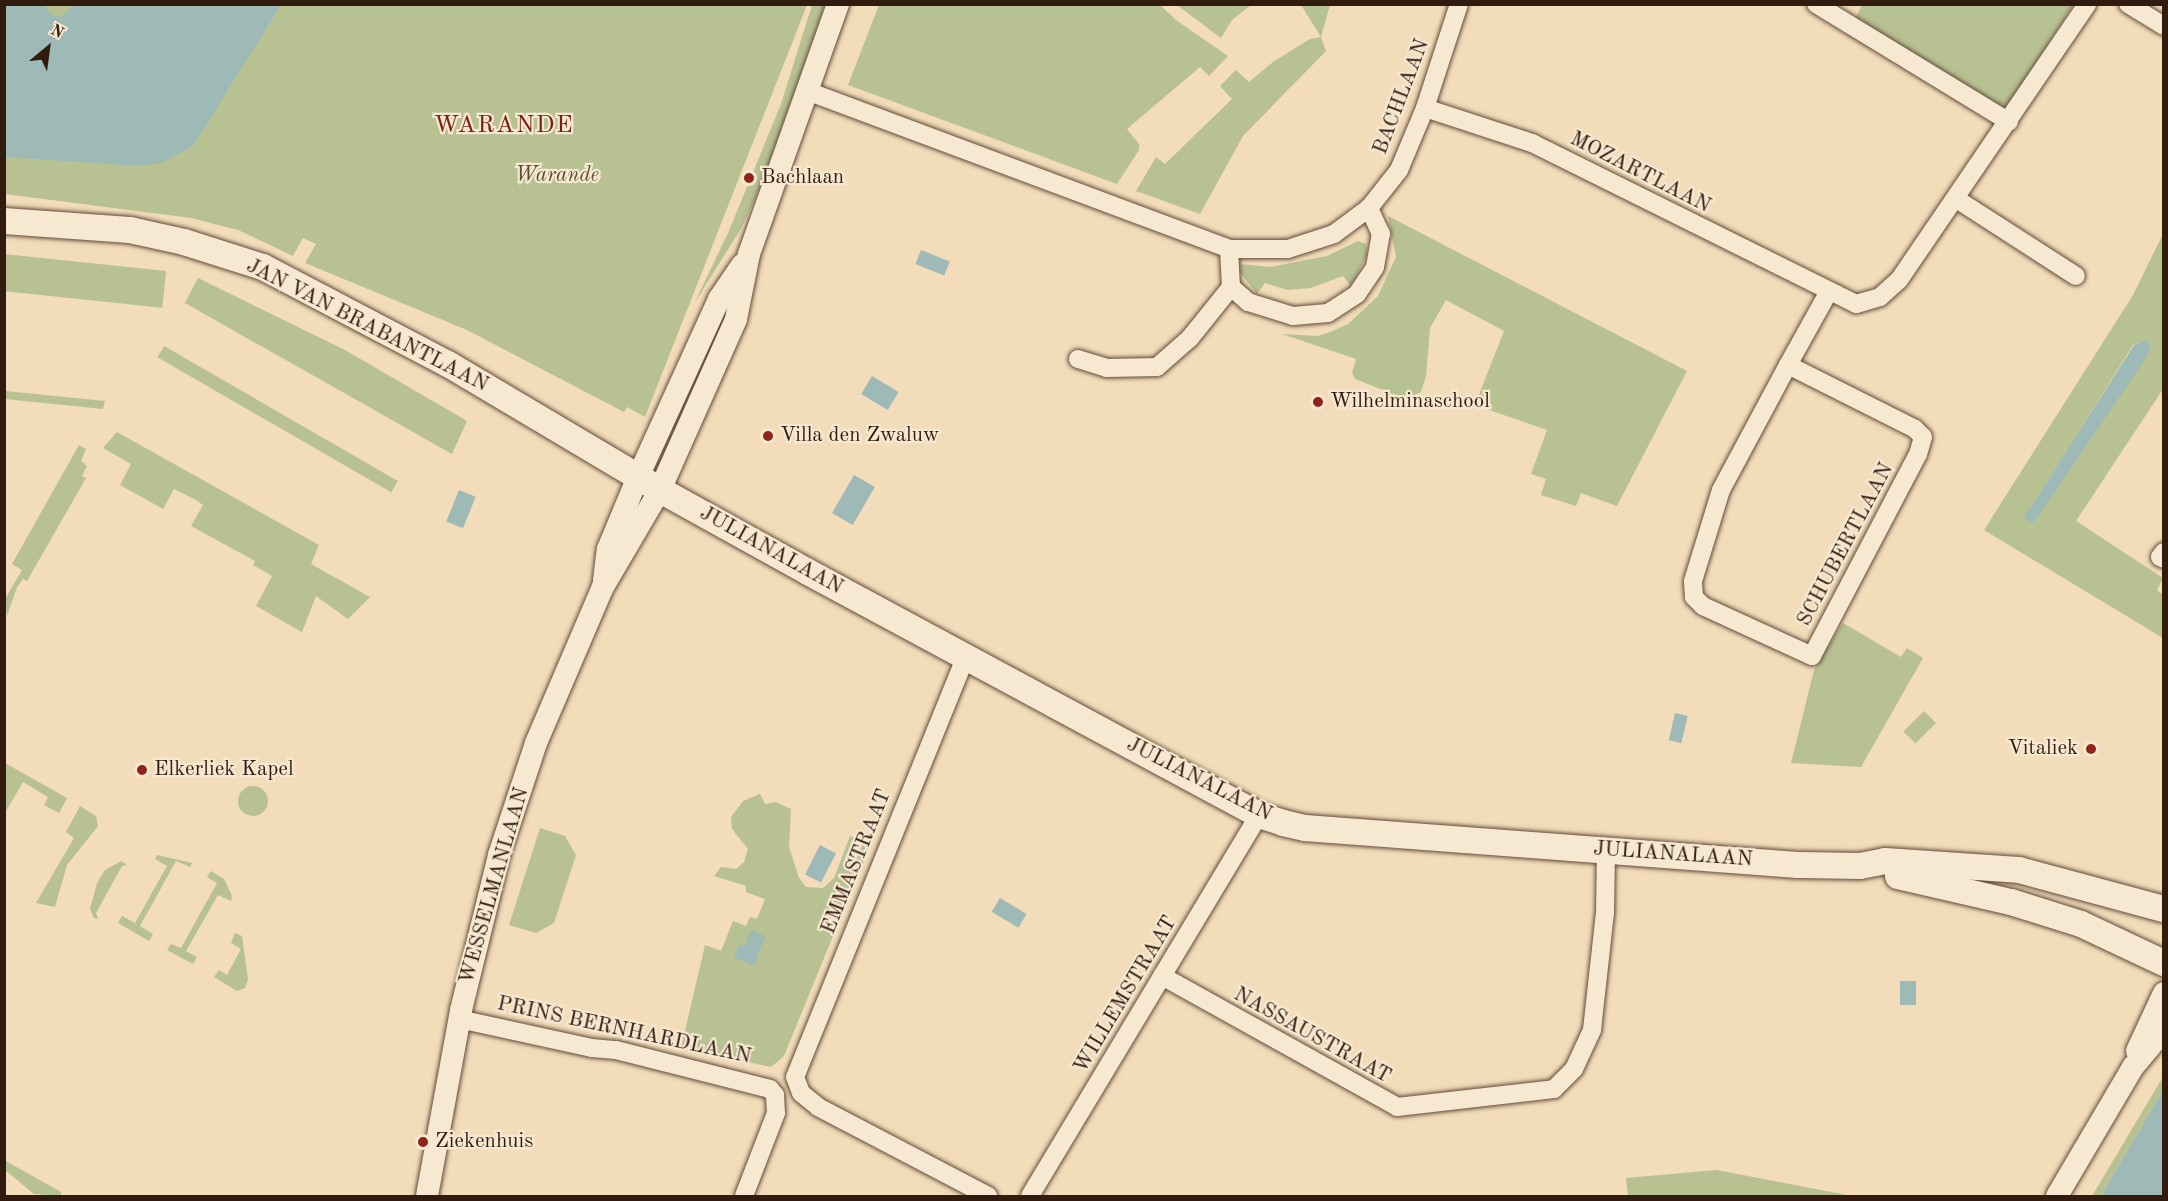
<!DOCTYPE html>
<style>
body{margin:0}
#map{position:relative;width:2168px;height:1201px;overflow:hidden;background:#f2dcb9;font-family:"Old Standard TT",serif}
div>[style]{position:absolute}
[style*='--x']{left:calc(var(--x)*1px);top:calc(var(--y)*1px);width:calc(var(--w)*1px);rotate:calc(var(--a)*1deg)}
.green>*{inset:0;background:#b7c192;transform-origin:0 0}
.round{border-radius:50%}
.water>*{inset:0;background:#9dbab7;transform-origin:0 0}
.roads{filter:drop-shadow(0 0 2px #614b3a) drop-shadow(0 0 2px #614b3a)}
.minor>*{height:18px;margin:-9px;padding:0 9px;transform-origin:9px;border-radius:9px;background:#f7e8d2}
.tertiary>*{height:22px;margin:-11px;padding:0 11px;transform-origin:11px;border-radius:11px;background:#f7e8d2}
.secondary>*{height:26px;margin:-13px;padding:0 13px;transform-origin:13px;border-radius:13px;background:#f7e8d2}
.dots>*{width:16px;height:16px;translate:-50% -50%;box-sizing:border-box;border:3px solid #f7e8d2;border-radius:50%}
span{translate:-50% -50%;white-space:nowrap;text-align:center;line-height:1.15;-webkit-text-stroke:4.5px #f7e8d2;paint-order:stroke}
.street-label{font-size:21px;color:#311b0f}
.park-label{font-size:21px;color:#594d36;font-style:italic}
.poi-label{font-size:21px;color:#311b0f}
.left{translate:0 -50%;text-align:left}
.right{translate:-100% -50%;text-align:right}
.quarter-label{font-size:24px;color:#7a1f14;letter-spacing:1.5px}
.frame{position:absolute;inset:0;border:6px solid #311b0f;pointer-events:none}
.north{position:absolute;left:18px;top:18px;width:60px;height:60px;-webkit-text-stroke:4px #f7e8d2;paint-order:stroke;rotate:29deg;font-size:16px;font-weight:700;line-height:24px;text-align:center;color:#311b0f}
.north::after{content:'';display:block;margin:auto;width:21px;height:27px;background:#311b0f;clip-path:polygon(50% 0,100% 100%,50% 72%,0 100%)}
</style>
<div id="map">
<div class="green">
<div style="clip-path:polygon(4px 5px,807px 5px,645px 417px,627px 407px,624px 412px,467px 330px,305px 263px,316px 244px,303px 238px,293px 256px,238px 230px,191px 218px,5px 194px)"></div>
<div style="clip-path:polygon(812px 5px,825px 5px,765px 177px,742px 227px,694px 304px,728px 233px,781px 104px)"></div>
<div style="clip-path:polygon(879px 5px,1160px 5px,1176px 20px,1228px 56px,1209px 76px,1200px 67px,1127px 129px,1139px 144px,1139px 150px,1117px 184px,848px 85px)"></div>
<div style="clip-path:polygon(1177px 5px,1251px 5px,1232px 20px,1221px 38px)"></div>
<div style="clip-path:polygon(1301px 5px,1330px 5px,1321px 37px,1326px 51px,1243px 136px,1200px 214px,1136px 191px,1156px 157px,1165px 164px,1232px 99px,1220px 86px,1236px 70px,1249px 82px,1273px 62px,1310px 39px,1321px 37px)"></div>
<div style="clip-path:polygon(1862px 5px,2073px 5px,2004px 113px,1853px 23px)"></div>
<div style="clip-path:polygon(1388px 216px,1687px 371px,1617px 506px,1581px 493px,1576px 506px,1541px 495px,1546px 479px,1531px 474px,1547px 430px,1475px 405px,1504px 331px,1446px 300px,1430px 328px,1426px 376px,1421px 392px,1406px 399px,1355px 379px,1352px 373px,1356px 359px,1282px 334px,1318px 336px,1330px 332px,1348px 324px,1378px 296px,1396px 257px)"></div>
<div style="clip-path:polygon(evenodd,2163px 234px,2163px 389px,2076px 521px,2163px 578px,2157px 590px,2163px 595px,2163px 638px,1984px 530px,2133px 295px,2163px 234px,2144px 340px,2151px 345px,2033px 524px,2025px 518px,2133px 345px,2144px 340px)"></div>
<div style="clip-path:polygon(1358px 241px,1366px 244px,1367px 255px,1351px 286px,1343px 276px,1311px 288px,1287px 290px,1265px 283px,1257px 294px,1238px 270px,1241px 264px,1270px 267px,1327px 256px)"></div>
<div style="left:4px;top:254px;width:163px;height:37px;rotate:6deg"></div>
<div style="clip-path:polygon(198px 278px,345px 350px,467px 421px,452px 454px,185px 303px)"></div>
<div style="left:164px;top:346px;width:270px;height:13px;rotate:30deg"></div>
<div style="clip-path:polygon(4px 391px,5px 391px,105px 401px,103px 409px,5px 399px)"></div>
<div style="clip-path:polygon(117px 432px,319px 545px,311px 564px,370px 597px,348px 619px,316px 596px,302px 632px,256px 606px,272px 576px,253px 565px,255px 561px,191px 526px,203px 505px,196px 500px,174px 489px,163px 509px,120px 485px,131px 464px,103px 448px)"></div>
<div style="clip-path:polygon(79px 445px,86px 449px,81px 461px,87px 466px,82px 476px,86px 478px,27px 581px,23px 579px,17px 587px,7px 616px,5px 599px,22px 570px,12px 564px)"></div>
<div style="clip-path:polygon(1843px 623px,1901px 657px,1907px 648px,1923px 658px,1861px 767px,1791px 763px,1814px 670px)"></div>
<div style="left:1924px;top:711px;width:17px;height:29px;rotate:45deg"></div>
<div style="clip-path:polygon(5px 763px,67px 798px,59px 813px,44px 805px,48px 797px,23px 782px,5px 813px)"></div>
<div class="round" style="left:238px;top:786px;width:30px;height:30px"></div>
<div style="clip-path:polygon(760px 794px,765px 804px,776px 802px,791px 809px,789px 847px,799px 878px,806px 887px,823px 888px,834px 878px,850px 836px,871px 843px,784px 1056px,771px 1067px,681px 1048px,705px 945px,721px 951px,733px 921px,746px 926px,750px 917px,757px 919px,765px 899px,746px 892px,746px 886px,714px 876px,721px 867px,736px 869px,744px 862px,748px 849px,732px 829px,731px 817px,743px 801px)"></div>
<div style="clip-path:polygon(80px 806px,96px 816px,98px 826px,67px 865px,55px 907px,36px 903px,74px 838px,66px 832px)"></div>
<div style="clip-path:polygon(540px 828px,565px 836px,576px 855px,554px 923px,536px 933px,509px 925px)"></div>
<div style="clip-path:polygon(157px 855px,192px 863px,190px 867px,176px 861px,140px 926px,153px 934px,149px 941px,118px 923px,122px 916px,135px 923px,167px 866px,155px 859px)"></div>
<div style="clip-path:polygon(121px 861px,127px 865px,122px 866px,96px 913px,98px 919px,94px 918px,90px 909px,97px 883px,105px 870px)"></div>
<div style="clip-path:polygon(211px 871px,224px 879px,232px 896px,231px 901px,218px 895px,186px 951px,197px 957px,193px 964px,167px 950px,171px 944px,181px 948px,217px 883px,207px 877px)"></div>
<div style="clip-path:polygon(235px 933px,242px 936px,248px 979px,245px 988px,237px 991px,214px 977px,219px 970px,227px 975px,241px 949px,231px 943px)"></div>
<div style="clip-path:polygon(2163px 1077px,2163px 1090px,2101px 1196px,2092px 1196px)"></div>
<div style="clip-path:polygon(4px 1160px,61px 1192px,61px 1196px,34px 1194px,5px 1170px)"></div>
<div style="clip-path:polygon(1717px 1170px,1852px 1196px,1628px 1196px,1626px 1178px)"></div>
</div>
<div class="water">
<div style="clip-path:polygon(4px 5px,43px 5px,53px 16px,61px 17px,74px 5px,281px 5px,193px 146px,161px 163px,139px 166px,5px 157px)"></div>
<div style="left:921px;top:250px;width:31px;height:15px;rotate:22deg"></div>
<div style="clip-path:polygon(2144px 340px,2151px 345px,2146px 358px,2033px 524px,2024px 518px,2134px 345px)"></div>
<div style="left:872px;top:376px;width:31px;height:21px;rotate:31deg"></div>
<div style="left:854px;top:475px;width:24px;height:44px;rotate:30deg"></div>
<div style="left:459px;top:490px;width:18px;height:34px;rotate:22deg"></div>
<div style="left:1675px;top:713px;width:13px;height:28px;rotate:13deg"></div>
<div style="left:820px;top:845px;width:18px;height:33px;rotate:27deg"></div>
<div style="left:1000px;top:898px;width:31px;height:16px;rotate:31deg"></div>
<div style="clip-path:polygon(751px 930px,765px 936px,754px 966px,734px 957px,739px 944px,745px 946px)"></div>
<div style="left:1900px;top:981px;width:16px;height:24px"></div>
<div style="clip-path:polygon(2163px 1090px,2163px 1196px,2101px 1196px)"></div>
</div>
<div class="roads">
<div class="minor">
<div style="--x:1816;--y:4;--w:226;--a:31.4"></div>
<div style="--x:2128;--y:4;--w:42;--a:31.4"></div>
<div style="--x:807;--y:91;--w:451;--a:20.5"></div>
<div style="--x:1229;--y:249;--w:59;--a:0"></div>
<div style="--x:1288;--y:249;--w:48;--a:-18.1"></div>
<div style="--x:1334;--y:234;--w:44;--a:-36.6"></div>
<div style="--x:1369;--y:208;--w:48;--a:-51.7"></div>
<div style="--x:1399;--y:170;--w:67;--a:-67.2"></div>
<div style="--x:1425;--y:108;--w:109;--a:-71.9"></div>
<div style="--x:1425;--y:108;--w:113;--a:18.1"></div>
<div style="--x:1532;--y:143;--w:362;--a:26.4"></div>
<div style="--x:1856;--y:304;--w:25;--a:-16"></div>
<div style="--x:1880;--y:297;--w:25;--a:-42"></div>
<div style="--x:1899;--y:280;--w:334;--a:-55.7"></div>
<div style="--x:1958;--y:200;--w:140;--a:32.8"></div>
<div style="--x:1229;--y:249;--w:38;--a:87"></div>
<div style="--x:1231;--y:287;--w:23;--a:41"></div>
<div style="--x:1248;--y:302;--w:47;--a:17.3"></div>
<div style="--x:1293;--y:316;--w:35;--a:-5"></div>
<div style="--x:1328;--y:313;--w:35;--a:-33"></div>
<div style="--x:1357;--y:294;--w:32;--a:-56"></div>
<div style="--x:1375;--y:267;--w:34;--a:-80"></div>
<div style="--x:1381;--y:234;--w:29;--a:-115"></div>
<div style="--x:1078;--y:359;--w:30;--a:17"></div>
<div style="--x:1107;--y:368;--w:50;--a:-1.1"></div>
<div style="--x:1157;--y:367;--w:44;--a:-41.3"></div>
<div style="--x:1190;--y:338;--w:65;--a:-51.2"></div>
<div style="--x:1788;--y:365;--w:142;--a:26.7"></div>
<div style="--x:1915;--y:429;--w:11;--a:45"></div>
<div style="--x:1923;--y:437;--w:18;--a:106"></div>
<div style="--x:1918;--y:454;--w:228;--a:117.7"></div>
<div style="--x:1812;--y:656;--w:120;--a:-155.4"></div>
<div style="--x:1703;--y:606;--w:13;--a:-135"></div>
<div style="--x:1694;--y:597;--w:16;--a:-94"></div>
<div style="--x:1693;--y:581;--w:95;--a:-72.9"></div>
<div style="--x:1721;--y:490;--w:142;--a:-61.8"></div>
<div style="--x:1788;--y:365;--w:82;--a:-60.9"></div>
<div style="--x:2164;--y:552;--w:6;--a:129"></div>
<div style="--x:2160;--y:557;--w:4;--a:27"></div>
<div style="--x:966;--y:656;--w:454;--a:112.1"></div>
<div style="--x:795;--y:1077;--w:17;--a:69"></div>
<div style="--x:801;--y:1093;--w:22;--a:39"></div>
<div style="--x:818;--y:1107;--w:192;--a:27.6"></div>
<div style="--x:1162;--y:976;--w:269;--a:29.1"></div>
<div style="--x:1397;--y:1107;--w:158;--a:-6.5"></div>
<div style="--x:1554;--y:1089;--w:28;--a:-45"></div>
<div style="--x:1574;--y:1069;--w:43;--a:-65.2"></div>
<div style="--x:1592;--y:1030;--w:118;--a:-83.7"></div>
<div style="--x:1605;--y:913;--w:63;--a:-89.1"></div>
<div style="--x:459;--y:1019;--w:136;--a:12.3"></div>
<div style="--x:592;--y:1048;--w:24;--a:5"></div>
<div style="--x:616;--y:1050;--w:159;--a:14.2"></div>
<div style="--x:770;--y:1089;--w:8;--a:50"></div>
<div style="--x:775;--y:1095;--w:18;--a:87"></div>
<div style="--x:776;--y:1113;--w:89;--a:111.1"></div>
<div style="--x:1030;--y:1196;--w:445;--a:-59"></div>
</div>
<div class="tertiary">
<div style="--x:604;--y:580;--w:31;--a:-83"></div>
<div style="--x:608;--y:549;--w:78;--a:-67.4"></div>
<div style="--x:638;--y:477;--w:196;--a:-65.5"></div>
<div style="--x:719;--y:299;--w:41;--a:-55.9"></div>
<div style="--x:2137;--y:1051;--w:64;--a:-65"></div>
<div style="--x:427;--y:1196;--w:189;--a:-79.6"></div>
<div style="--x:461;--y:1010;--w:160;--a:-76.2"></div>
<div style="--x:499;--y:855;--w:118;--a:-71.7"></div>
<div style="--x:536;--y:743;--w:170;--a:-66.8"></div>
<div style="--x:603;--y:587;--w:113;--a:-59.6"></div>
<div style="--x:660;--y:490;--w:187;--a:-66"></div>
<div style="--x:736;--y:319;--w:66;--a:-78.7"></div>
<div style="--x:749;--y:254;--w:265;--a:-70.4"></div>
<div style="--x:2057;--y:1196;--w:150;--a:-59.5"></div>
<div style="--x:2133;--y:1067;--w:48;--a:-50"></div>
</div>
<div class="secondary">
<div style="--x:4;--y:221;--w:126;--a:4.1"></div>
<div style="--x:130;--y:230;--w:55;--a:12.5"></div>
<div style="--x:184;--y:242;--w:83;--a:17.6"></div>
<div style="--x:263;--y:267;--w:209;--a:27.7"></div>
<div style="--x:448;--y:364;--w:247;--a:30.7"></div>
<div style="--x:660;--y:490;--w:169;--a:29"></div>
<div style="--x:808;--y:572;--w:512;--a:28.32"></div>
<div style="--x:1259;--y:815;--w:25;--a:18"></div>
<div style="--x:1283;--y:823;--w:23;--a:13"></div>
<div style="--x:1305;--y:828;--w:494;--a:4.3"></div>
<div style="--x:1798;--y:865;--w:62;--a:0.9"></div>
<div style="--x:1860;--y:866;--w:25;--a:-11"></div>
<div style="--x:1885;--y:861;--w:134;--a:3.8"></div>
<div style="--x:2019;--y:870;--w:150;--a:15.1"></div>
<div style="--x:1898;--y:876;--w:116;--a:13"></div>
<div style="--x:2011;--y:902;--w:73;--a:17.4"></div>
<div style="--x:2081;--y:924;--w:92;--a:25.2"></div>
</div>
</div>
<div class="dots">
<div style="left:749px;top:178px;background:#8f2418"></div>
<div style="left:1318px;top:402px;background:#8f2418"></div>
<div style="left:768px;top:436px;background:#8f2418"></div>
<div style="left:2091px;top:749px;background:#8f2418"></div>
<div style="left:142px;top:770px;background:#8f2418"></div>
<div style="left:423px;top:1142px;background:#8f2418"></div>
</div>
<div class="street-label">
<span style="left:1402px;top:97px;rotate:-69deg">BACHLAAN</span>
<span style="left:1640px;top:173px;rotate:27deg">MOZARTLAAN</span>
<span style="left:367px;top:326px;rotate:27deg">JAN VAN BRABANTLAAN</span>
<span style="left:1846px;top:545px;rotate:-62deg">SCHUBERTLAAN</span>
<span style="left:771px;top:551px;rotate:29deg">JULIANALAAN</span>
<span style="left:1199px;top:780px;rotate:27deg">JULIANALAAN</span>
<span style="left:1673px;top:855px;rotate:4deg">JULIANALAAN</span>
<span style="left:857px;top:862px;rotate:-68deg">EMMASTRAAT</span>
<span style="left:495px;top:886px;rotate:-74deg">WESSELMANLAAN</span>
<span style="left:1126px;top:995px;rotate:-59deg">WILLEMSTRAAT</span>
<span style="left:624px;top:1031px;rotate:12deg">PRINS BERNHARDLAAN</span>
<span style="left:1312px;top:1036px;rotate:29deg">NASSAUSTRAAT</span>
</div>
<div class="park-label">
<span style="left:557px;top:176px">Warande</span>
</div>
<div class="poi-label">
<span class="left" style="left:761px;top:178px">Bachlaan</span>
<span class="left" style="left:1330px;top:402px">Wilhelminaschool</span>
<span class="left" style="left:780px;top:436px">Villa den Zwaluw</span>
<span class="right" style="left:2078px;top:749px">Vitaliek</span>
<span class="left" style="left:154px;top:770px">Elkerliek Kapel</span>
<span class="left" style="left:435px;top:1142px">Ziekenhuis</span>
</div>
<div class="quarter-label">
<span style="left:504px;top:127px">WARANDE</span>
</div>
<div class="frame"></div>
<div class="north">N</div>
</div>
